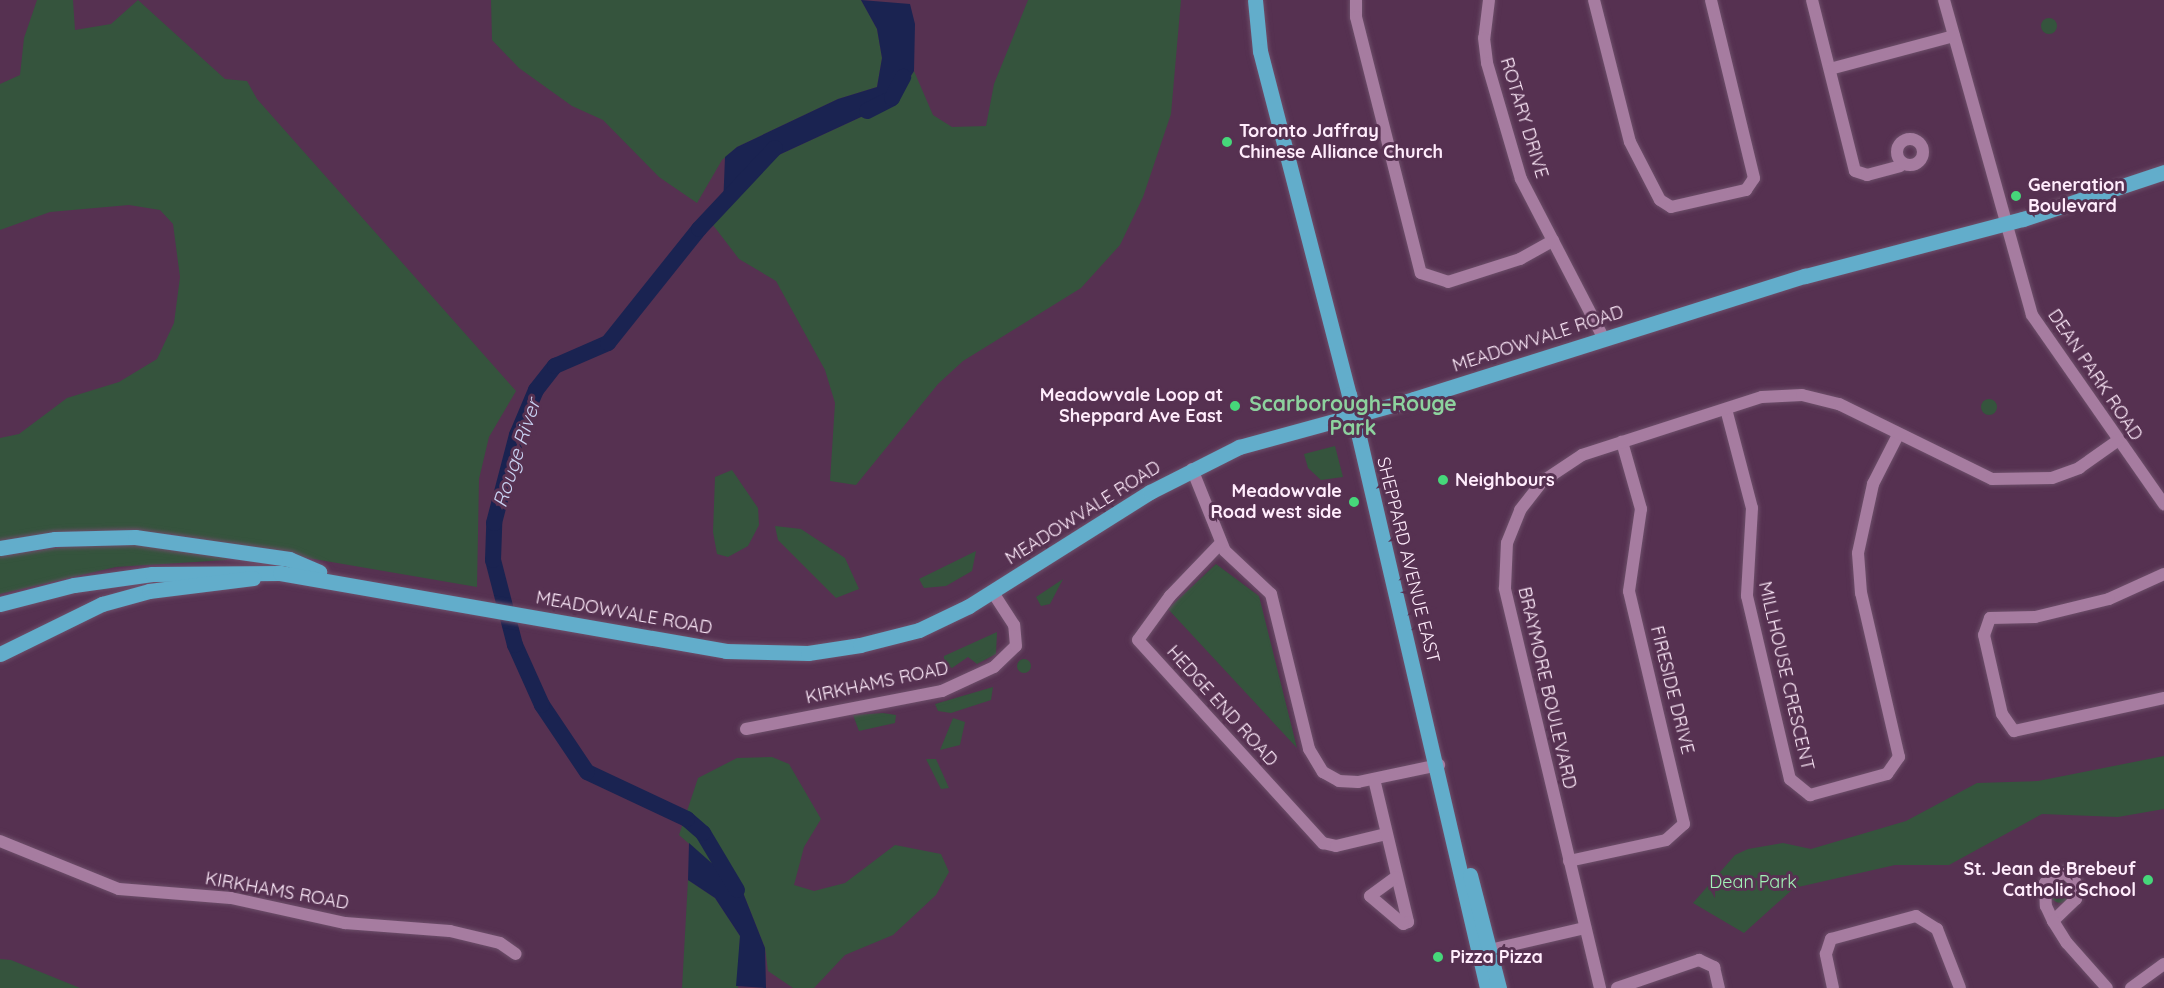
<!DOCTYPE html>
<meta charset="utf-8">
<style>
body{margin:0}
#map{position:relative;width:2164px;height:988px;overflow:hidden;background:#563151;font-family:Quicksand,sans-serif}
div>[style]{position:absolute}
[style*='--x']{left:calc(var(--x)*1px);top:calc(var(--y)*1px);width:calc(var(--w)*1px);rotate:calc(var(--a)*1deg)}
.green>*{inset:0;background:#35543d}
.round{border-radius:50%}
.water>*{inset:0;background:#1a2351}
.river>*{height:16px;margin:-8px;padding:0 8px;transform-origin:8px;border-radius:8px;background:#1a2351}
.roads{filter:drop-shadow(0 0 2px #6d4f6a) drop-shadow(0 0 2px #6d4f6a)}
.minor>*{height:12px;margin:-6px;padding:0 6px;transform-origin:6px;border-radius:6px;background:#a67ca0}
.minor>.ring{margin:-6px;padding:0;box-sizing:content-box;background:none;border:12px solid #a67ca0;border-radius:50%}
.major>*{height:15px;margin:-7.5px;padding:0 7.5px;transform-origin:7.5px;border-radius:7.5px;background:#62adcb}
.dots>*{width:16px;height:16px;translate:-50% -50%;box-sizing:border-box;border:3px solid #563151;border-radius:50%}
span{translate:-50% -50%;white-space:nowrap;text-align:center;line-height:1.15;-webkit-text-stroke:6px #563151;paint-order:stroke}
.street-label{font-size:18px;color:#ffecfc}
.poi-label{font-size:18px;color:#ffecfc;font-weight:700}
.left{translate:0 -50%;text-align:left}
.right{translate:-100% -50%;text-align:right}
.park-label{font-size:18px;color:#a2f3b6}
.water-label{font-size:20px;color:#c9d3f3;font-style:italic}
.quarter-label{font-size:21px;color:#8dd29e;font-weight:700}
</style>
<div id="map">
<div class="green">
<div style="clip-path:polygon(37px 0,73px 0,75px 30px,111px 24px,138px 0,225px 79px,247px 81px,257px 99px,516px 391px,489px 437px,479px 479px,477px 587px,169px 534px,0 541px,0 438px,19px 434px,67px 398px,119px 382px,157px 359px,174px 323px,180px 277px,173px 224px,160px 210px,129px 205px,50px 212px,0 230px,0 84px,20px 75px,24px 38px)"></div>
<div style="clip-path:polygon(491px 0,861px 0,877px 29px,882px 58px,877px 87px,838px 99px,737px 147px,722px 160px,697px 203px,659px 177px,603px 120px,572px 106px,519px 68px,492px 40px)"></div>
<div style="clip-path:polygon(1028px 0,1181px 0,1171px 114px,1143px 197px,1120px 245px,1081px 288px,963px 361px,938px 384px,856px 485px,830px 481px,835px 403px,825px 370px,776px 281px,739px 259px,713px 225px,746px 170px,874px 111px,904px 87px,914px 71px,933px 115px,952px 127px,986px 126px,994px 84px)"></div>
<div class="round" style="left:2041px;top:18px;width:16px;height:16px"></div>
<div class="round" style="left:1981px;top:399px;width:16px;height:16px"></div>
<div style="clip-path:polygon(1335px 446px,1343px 477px,1321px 480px,1308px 468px,1304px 454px)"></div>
<div style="clip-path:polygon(732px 470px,758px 508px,759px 525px,748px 546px,728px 557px,717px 554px,713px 532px,715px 477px)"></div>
<div style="clip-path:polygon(775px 526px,801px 529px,845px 558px,859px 589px,836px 598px,778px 540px)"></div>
<div style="clip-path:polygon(91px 543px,157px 544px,228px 554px,227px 560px,116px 567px,0 594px,0 556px)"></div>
<div style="clip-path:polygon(976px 551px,972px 571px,946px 586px,924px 588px,919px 579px)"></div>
<div style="clip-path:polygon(1216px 564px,1259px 596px,1297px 748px,1168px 609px)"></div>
<div style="clip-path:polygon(1063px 579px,1050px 604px,1041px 606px,1036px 597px)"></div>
<div style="clip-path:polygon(997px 632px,996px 654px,977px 664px,968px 657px,952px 668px,944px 664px,944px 656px)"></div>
<div class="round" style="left:1017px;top:659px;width:14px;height:14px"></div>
<div style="clip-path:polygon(993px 687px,991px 700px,951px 713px,938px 711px,935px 704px)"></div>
<div style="clip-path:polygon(853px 715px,883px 713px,896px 715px,895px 723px,859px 731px)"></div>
<div style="clip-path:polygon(953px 718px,965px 722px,960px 745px,940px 750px)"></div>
<div style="clip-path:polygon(2164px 756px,2164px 809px,2118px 817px,2042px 814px,1949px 865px,1895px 865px,1794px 888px,1744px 933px,1693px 903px,1735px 855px,1748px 849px,1783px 843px,1811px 849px,1906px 821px,1977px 783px,2038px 781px)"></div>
<div style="clip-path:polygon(772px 757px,789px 764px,821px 819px,804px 847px,794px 885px,814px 891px,845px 883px,895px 845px,941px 854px,949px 872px,936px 895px,893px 935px,845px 955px,814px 988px,793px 988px,768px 971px,765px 948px,742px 890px,679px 835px,698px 778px,737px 758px)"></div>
<div style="clip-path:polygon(926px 759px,936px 759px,949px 788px,941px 789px)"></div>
<div style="clip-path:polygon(688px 880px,715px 898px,740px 936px,738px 988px,682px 988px)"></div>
<div class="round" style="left:2050px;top:881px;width:22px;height:22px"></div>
<div style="clip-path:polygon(0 959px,11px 960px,80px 988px,0 988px)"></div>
</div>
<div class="water">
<div style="clip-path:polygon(861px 0,910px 4px,915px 24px,914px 71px,904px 87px,874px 111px,746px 170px,723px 207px,725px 157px,737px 147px,838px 99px,877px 87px,882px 58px,877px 29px)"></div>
<div style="clip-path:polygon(689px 843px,742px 890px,765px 948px,766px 988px,736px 986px,740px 936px,715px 898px,688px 880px)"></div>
</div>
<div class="river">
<div style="--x:867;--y:111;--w:28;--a:-27"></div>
<div style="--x:892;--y:98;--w:24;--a:-62"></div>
<div style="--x:737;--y:890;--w:66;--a:-120.8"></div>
<div style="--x:703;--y:833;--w:21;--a:-139"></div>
<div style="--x:687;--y:819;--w:110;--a:-154.8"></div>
<div style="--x:587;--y:772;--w:81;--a:-123.9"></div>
<div style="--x:542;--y:705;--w:66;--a:-114.2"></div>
<div style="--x:515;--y:645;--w:88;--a:-104.5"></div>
<div style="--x:493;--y:560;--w:37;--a:-88"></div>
<div style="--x:494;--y:523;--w:91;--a:-75.4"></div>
<div style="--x:517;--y:435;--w:49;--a:-67.1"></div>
<div style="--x:536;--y:390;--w:31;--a:-52"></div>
<div style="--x:555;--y:366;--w:58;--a:-23.5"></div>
<div style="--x:608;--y:343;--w:146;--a:-51.4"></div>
<div style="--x:699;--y:229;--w:111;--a:-46.8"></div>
</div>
<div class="roads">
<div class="minor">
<div style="--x:1356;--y:0;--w:17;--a:90"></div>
<div style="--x:1356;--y:17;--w:264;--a:75.8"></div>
<div style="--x:1421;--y:273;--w:28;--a:18"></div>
<div style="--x:1448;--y:282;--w:76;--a:-17.7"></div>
<div style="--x:1520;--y:259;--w:38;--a:-29"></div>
<div style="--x:1489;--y:0;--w:38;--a:97"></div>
<div style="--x:1484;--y:38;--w:25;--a:83"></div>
<div style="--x:1487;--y:63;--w:121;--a:73.7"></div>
<div style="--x:1521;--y:179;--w:178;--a:62.6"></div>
<div style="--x:1594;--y:0;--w:146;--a:75.8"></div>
<div style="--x:1630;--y:142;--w:65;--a:62.7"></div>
<div style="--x:1660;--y:200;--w:13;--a:32"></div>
<div style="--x:1671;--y:207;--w:77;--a:-12.8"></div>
<div style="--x:1746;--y:190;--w:14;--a:-56"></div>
<div style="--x:1754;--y:178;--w:183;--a:-103.6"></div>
<div style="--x:1812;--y:0;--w:176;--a:75.9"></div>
<div style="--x:1855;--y:171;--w:13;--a:18"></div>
<div style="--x:1867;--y:175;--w:34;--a:-15"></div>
<div style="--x:1944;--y:0;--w:327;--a:74.4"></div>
<div style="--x:2032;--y:315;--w:231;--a:55.1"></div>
<div style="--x:1830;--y:69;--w:128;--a:-14.9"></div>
<div class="ring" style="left:1897px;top:139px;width:14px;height:14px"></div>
<div style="--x:1726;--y:409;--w:102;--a:75.3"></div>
<div style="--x:1752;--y:508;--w:88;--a:93.3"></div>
<div style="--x:1747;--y:596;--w:188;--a:76.8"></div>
<div style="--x:1790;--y:779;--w:26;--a:39"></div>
<div style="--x:1810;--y:795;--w:80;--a:-15.3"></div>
<div style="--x:1887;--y:774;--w:21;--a:-55"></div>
<div style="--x:1899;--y:757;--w:168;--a:-103"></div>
<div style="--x:1861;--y:593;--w:40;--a:-94.3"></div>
<div style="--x:1858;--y:553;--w:71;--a:-77.7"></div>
<div style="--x:1873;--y:484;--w:55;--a:-63"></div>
<div style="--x:1192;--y:469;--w:88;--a:68.1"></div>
<div style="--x:1225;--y:551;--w:63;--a:43.1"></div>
<div style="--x:1271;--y:594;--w:160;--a:76.2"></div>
<div style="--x:1309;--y:749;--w:27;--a:59"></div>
<div style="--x:1323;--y:772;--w:18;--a:29"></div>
<div style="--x:1339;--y:781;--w:19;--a:3"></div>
<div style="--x:1358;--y:782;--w:83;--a:-11.9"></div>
<div style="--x:1221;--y:543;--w:74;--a:133.9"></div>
<div style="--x:1170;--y:596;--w:54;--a:126"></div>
<div style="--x:1138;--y:640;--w:275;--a:47.7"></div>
<div style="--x:1323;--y:843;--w:13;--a:13"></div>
<div style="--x:1336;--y:846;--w:51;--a:-13.5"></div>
<div style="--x:2164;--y:574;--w:60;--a:155.6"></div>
<div style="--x:2109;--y:599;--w:76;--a:166.3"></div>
<div style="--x:2035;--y:617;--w:45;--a:178.7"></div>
<div style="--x:1990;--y:618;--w:18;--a:109"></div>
<div style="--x:1984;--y:635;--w:81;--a:77.2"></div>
<div style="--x:2002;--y:714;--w:21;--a:55"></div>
<div style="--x:2014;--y:731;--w:154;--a:-12.4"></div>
<div style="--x:746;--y:729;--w:200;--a:-11"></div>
<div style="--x:942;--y:691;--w:57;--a:-24.8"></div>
<div style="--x:994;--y:667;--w:30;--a:-44"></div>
<div style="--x:1016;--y:646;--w:21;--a:-95"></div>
<div style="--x:1014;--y:625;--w:38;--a:-123"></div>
<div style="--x:1374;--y:779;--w:147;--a:76.6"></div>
<div style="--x:1408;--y:922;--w:5;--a:158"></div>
<div style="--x:1403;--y:924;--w:43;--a:-139.7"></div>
<div style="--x:1370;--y:896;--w:32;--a:-36"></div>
<div style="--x:0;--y:841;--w:128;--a:22"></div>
<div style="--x:119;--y:889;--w:112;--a:4.6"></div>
<div style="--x:231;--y:898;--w:117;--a:12.4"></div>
<div style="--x:345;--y:923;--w:105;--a:4.4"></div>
<div style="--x:450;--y:931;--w:51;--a:13.5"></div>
<div style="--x:500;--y:943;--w:19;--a:35"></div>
<div style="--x:1569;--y:861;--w:99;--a:-12.2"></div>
<div style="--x:1666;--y:840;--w:24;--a:-42"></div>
<div style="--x:1684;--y:824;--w:239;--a:-103.3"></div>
<div style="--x:1629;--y:591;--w:83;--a:-81.7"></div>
<div style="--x:1641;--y:509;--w:70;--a:-105.8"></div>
<div style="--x:2053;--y:921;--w:32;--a:-44"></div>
<div style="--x:2076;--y:899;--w:16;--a:-90"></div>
<div style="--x:2076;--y:883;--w:16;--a:-137"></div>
<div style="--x:2064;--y:872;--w:22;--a:150"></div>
<div style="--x:2045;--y:883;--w:23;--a:88"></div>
<div style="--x:2046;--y:906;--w:17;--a:65"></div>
<div style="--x:2053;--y:921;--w:26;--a:58"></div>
<div style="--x:2067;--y:943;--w:60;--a:48.4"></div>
<div style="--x:1481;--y:952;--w:107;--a:-13"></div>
<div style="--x:1600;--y:988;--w:411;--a:-103.4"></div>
<div style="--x:1505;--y:588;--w:45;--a:-87.5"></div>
<div style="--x:1507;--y:543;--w:35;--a:-68"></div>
<div style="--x:1520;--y:510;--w:37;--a:-52"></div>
<div style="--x:1543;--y:481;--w:47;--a:-33.7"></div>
<div style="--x:1582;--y:455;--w:189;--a:-17.9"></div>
<div style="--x:1762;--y:397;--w:40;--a:-2.9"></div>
<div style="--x:1802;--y:395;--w:38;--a:14"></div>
<div style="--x:1839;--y:404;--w:170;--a:26.1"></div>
<div style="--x:1992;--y:479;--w:60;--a:-1"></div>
<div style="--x:2052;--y:478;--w:29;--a:-20"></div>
<div style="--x:2079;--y:468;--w:47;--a:-35.4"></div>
<div style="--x:1617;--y:988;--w:87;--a:-18.9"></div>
<div style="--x:1699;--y:960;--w:17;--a:25"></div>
<div style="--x:1714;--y:967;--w:22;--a:77"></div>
<div style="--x:1833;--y:988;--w:35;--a:-102"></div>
<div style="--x:1826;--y:954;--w:16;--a:-72"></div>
<div style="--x:1831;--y:939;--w:88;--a:-15.1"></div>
<div style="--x:1916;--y:916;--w:25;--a:32"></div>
<div style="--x:1937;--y:929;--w:63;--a:68.7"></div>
<div style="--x:2131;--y:988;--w:41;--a:-36"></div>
</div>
<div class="major">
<div style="--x:1255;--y:0;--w:51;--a:84.4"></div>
<div style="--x:1260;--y:51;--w:354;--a:75.5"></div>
<div style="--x:1349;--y:394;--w:610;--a:76.92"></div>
<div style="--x:0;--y:548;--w:56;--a:-9.3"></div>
<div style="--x:55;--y:539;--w:80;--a:-1.4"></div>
<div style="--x:135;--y:537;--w:156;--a:8.1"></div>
<div style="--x:289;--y:559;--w:33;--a:23"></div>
<div style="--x:0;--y:604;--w:76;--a:-14.4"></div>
<div style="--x:74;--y:585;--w:79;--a:-8"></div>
<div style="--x:152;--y:574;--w:128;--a:-0.4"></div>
<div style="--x:280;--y:573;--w:453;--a:9.9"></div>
<div style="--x:726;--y:651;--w:82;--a:1.4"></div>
<div style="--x:808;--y:653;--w:53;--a:-8.7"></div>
<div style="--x:860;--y:645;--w:61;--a:-14.3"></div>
<div style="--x:919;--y:630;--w:55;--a:-25.6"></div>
<div style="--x:969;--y:606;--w:214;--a:-32.2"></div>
<div style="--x:1150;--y:492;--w:100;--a:-26.8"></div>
<div style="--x:1239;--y:447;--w:181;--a:-15.3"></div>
<div style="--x:1414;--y:399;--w:410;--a:-17.5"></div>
<div style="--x:1805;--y:276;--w:225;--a:-14.7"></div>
<div style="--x:2023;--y:219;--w:149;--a:-18.4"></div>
<div style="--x:0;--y:654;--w:114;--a:-26.1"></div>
<div style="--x:102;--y:604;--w:49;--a:-15.5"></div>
<div style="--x:149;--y:591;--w:105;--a:-7.1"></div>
<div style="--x:1470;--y:875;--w:117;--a:75.6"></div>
</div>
</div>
<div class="dots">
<div style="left:1227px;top:142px;background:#46d77a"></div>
<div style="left:2016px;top:196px;background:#46d77a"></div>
<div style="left:1235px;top:406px;background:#46d77a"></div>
<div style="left:1443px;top:480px;background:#46d77a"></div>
<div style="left:1354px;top:502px;background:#46d77a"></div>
<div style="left:2148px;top:880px;background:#46d77a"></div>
<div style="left:1438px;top:957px;background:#46d77a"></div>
</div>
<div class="street-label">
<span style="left:1524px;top:118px;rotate:73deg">ROTARY DRIVE</span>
<span style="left:1538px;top:339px;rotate:-18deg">MEADOWVALE ROAD</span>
<span style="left:2095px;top:375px;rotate:56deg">DEAN PARK ROAD</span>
<span style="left:1083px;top:513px;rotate:-32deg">MEADOWVALE ROAD</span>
<span style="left:1408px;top:560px;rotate:76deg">SHEPPARD AVENUE EAST</span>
<span style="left:624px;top:613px;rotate:10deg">MEADOWVALE ROAD</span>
<span style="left:1786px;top:676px;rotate:77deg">MILLHOUSE CRESCENT</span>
<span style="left:877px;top:683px;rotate:-12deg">KIRKHAMS ROAD</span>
<span style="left:1547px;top:688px;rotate:77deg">BRAYMORE BOULEVARD</span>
<span style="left:1672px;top:690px;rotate:76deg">FIRESIDE DRIVE</span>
<span style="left:1222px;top:706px;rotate:48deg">HEDGE END ROAD</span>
<span style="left:277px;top:891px;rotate:10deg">KIRKHAMS ROAD</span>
</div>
<div class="poi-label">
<span class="left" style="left:1239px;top:142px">Toronto Jaffray<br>Chinese Alliance Church</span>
<span class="left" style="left:2028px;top:196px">Generation<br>Boulevard</span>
<span class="right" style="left:1223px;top:406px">Meadowvale Loop at<br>Sheppard Ave East</span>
<span class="left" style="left:1455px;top:480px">Neighbours</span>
<span class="right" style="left:1342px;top:502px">Meadowvale<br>Road west side</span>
<span class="right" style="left:2136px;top:880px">St. Jean de Brebeuf<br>Catholic School</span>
<span class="left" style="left:1450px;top:957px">Pizza Pizza</span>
</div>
<div class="park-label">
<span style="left:1753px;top:882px">Dean Park</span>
</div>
<div class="water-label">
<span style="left:516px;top:453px;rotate:-72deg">Rouge River</span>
</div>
<div class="quarter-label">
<span style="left:1353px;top:415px">Scarborough–Rouge<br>Park</span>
</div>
</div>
